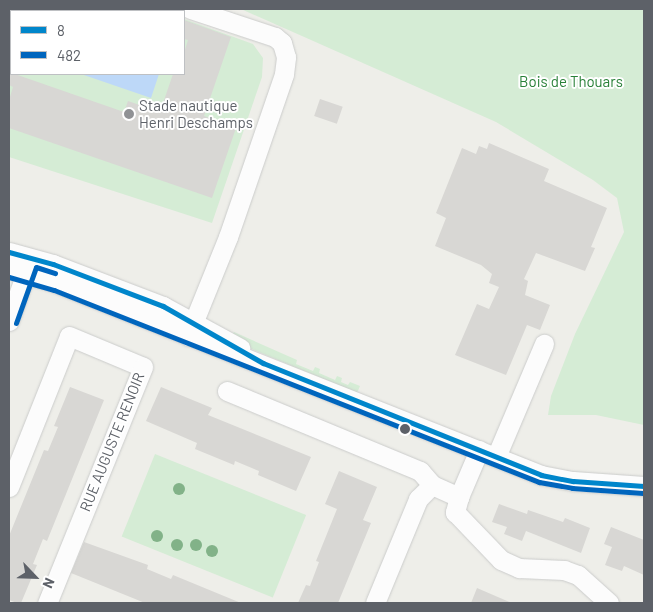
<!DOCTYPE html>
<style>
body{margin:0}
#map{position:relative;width:653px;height:612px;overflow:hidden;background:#eeeee9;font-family:Barlow,sans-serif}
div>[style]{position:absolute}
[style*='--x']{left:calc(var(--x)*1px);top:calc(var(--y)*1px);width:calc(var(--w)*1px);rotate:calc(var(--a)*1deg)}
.green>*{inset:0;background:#d5ecd5;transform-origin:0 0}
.water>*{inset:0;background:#bdd8f8}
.building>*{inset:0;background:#d8d7d4;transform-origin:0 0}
.roads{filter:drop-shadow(0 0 1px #cbcccb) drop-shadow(0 0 1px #cbcccb)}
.minor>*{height:19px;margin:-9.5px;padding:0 9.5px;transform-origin:9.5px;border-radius:9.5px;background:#fcfcfc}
.bus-1>*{height:5px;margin:-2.5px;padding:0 2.5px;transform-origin:2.5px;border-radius:2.5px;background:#0086cb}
.bus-2>*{height:5px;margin:-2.5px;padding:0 2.5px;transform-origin:2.5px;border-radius:2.5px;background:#0065bd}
.trees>*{width:12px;height:12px;margin:-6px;border-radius:50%;background:#82b288}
.dots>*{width:14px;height:14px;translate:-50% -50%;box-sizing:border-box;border:2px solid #fff;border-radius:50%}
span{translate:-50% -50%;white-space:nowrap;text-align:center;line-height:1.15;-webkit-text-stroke:4px #fff;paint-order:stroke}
.park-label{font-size:15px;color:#2a8139}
.poi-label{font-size:15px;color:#5d6168}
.left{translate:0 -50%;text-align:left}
.street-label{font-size:15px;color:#5d6168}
.frame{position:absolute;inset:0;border:10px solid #5d6168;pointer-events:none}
.legend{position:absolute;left:10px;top:10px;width:175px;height:65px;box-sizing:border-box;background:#fff;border:1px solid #bec0c3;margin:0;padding:6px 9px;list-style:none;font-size:15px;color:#5d6168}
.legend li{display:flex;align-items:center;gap:10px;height:25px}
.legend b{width:25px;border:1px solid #bec0c3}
.north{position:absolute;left:10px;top:552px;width:50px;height:50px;-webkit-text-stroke:4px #fff;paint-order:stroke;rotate:114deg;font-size:14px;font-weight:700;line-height:20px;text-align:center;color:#5d6168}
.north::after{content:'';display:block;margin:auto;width:18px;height:22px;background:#5d6168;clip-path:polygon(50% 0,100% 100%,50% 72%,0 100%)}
</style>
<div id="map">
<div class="green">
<div style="clip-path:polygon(9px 9px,161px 11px,11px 11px,11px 74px,184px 74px,184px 19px,253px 44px,263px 58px,262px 77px,212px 223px,9px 157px)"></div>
<div style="clip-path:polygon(241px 9px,644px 9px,644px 425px,596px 415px,548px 415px,551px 396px,575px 334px,624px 232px,617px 198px,593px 180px,496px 122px)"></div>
<div style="clip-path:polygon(234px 332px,297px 360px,296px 364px,313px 371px,315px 367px,320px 369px,319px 373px,335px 380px,337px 376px,342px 378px,341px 382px,348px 385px,350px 382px,360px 386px,357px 393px,247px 347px,230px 337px)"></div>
<div style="left:155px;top:454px;width:163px;height:89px;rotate:22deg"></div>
</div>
<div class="water">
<div style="clip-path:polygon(81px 74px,159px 74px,151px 98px)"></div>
</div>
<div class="building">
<div style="clip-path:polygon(184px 20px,231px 37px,204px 116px,236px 128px,212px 198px,9px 128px,9px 100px,13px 87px,9px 85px,9px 72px,124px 112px,128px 101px,160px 112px,173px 74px,184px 74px,184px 53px,188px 40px,184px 39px)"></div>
<div style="left:320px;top:99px;width:24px;height:18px;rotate:19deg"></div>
<div style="clip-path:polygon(489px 143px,549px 169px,544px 181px,607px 208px,591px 247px,595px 248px,585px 271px,536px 253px,524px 279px,528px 281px,525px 295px,550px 305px,540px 330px,527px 325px,506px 375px,455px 355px,477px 304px,489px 309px,499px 287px,489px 283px,492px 274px,481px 265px,435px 246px,446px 218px,436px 213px,462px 148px,476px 154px,479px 146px,487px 149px)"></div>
<div style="clip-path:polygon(70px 387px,104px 400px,47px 541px,43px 539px,33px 564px,37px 565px,21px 603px,17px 603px,9px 600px,9px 536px,44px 450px,48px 451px,58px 427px,54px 426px)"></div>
<div style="clip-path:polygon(161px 387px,212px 408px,208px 415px,311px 457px,296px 491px,258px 475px,259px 471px,235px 461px,234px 465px,195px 449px,197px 443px,146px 421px)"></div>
<div style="clip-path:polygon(339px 471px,377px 487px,363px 520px,371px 523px,338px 603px,298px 603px,306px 585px,310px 586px,319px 562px,316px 561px,337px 509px,325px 504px)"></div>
<div style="clip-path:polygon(499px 504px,527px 514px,528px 510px,563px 522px,565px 518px,590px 528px,581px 553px,526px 531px,522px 541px,504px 534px,507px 527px,492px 522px)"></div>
<div style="clip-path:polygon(611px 527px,644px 540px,644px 575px,624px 566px,622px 571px,605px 565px,612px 547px,604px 544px)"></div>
<div style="clip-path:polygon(84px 542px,148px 565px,147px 569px,171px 579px,173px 575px,241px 603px,145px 603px,71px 573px)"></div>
<div style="clip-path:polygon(477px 588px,512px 603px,471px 603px)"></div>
</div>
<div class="roads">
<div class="minor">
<div style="--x:9;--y:252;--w:46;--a:15.3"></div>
<div style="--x:53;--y:264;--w:118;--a:20.9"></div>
<div style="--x:163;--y:306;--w:88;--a:28.6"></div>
<div style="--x:9;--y:269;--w:49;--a:16.6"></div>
<div style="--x:56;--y:283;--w:522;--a:21.6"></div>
<div style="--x:541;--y:475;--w:33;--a:11"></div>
<div style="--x:573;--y:481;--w:71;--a:4"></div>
<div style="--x:9;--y:321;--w:64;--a:-70.7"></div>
<div style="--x:188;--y:336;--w:107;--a:-68"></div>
<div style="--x:228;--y:237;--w:172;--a:-71"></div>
<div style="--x:284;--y:74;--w:17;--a:-83"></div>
<div style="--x:286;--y:57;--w:15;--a:-106"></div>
<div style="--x:282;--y:43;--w:9;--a:-139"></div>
<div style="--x:275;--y:37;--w:89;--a:-161.6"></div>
<div style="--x:227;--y:391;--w:209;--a:22.5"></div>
<div style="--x:420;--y:471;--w:18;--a:49"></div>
<div style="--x:432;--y:485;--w:30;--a:24"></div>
<div style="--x:459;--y:497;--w:51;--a:-66.9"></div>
<div style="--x:496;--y:457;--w:123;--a:-67"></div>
<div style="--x:9;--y:487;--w:162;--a:-68.3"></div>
<div style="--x:69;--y:336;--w:80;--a:22.7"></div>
<div style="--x:143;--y:367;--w:255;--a:112.1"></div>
<div style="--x:459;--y:497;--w:16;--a:105"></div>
<div style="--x:455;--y:512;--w:66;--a:46.2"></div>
<div style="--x:501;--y:560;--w:20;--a:24"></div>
<div style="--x:519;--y:568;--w:45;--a:2.5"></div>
<div style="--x:564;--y:570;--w:15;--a:20"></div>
<div style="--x:578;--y:575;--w:42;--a:42.1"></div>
<div style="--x:375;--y:603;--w:113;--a:-67.5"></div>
<div style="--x:418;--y:499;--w:20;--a:-45"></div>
</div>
</div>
<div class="bus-1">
<div style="--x:9;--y:252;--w:46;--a:15.3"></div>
<div style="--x:53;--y:264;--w:118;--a:20.9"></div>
<div style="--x:163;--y:306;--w:115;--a:29.7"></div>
<div style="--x:263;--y:363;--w:300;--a:21.9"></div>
<div style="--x:541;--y:475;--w:33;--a:11"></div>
<div style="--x:573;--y:481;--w:71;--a:4"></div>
</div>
<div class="bus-2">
<div style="--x:9;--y:277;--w:47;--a:16.1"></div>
<div style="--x:54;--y:290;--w:522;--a:21.6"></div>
<div style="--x:539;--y:482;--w:34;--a:10"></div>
<div style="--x:572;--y:488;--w:71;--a:4"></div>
<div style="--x:16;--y:323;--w:59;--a:-70.3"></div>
<div style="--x:36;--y:267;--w:20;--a:18"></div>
</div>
<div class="trees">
<div style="left:179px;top:489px"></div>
<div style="left:157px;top:536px"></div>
<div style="left:177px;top:545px"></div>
<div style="left:196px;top:545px"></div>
<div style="left:212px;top:551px"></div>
</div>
<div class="dots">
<div style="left:129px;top:114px;background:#909295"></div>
<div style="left:405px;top:429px;background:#5d6168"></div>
</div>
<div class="park-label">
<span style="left:571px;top:82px">Bois de Thouars</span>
</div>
<div class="poi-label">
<span class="left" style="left:139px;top:114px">Stade nautique<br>Henri Deschamps</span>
</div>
<div class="street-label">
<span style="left:112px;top:442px;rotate:-68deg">RUE AUGUSTE RENOIR</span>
</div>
<div class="frame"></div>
<ul class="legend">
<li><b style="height:6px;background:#0086cb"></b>8</li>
<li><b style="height:6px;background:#0065bd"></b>482</li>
</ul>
<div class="north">N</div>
</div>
